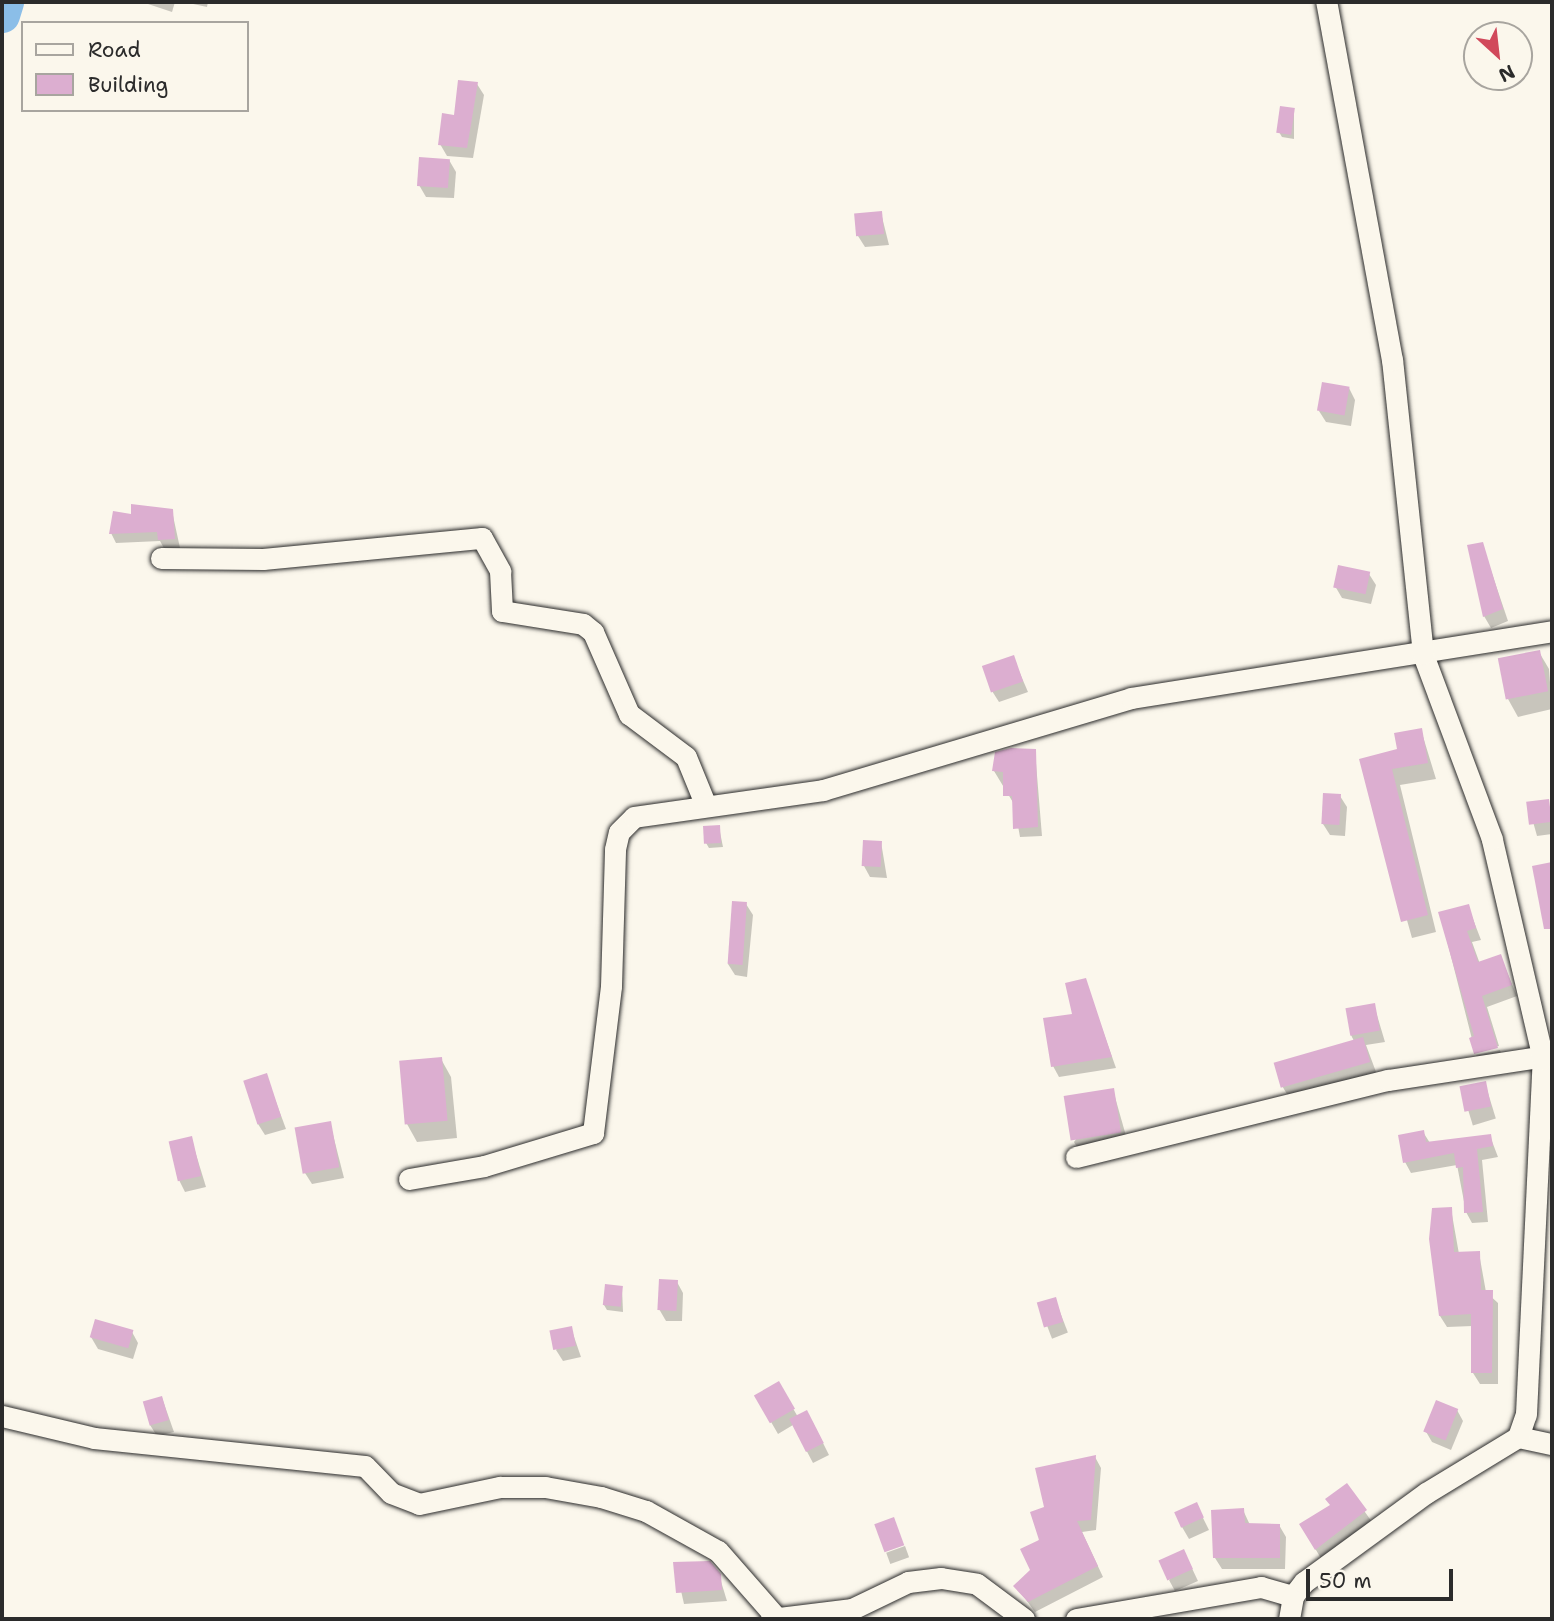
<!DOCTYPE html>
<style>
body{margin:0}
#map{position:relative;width:1554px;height:1621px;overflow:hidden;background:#fbf7ec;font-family:"Shantell Sans",sans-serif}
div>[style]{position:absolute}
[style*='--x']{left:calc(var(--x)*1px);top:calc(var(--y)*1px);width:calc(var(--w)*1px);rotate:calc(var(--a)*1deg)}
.shadow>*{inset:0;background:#0003;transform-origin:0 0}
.river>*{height:35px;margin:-17.5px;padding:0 17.5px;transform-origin:17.5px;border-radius:17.5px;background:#8bbee8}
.building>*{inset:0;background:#dcaed0;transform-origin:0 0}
.roads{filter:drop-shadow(0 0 2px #2b2b2b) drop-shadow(0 0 2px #2b2b2b)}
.minor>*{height:21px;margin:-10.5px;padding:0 10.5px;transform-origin:10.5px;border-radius:10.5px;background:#fbf7ec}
span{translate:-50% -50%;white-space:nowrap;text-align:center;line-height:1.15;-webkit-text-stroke:6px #fbf7ec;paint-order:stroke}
.frame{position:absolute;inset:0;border:4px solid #2b2b2b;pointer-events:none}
.legend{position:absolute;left:21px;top:21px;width:228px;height:91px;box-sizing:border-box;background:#fbf7ec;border:2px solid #a8a59f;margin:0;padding:9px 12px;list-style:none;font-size:21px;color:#2b2b2b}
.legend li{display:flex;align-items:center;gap:14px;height:35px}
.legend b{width:35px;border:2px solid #a8a59f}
.north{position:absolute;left:1463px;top:21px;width:70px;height:70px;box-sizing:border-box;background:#fbf7ec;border:2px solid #a8a59f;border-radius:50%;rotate:153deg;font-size:19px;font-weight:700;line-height:28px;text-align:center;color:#2b2b2b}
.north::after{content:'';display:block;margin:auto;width:24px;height:32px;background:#d1495b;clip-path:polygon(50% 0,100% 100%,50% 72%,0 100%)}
.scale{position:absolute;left:1306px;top:1569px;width:147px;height:32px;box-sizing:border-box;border:4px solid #2b2b2b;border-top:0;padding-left:9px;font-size:21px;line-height:24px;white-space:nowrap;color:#2b2b2b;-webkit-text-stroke:5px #fbf7ec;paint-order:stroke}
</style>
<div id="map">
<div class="shadow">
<div style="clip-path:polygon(142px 2px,175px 2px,172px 12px)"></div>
<div style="clip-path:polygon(184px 2px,208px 2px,207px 7px)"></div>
<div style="clip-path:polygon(477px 84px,484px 95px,473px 158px,447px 156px,440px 144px)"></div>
<div style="clip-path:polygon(1294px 109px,1294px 139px,1282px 137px,1279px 132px)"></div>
<div style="clip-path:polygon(449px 160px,456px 172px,454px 198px,426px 197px,419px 185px)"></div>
<div style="clip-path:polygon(881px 213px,889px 245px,865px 247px,858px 236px)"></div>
<div style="clip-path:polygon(1349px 388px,1355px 400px,1351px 426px,1326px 422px,1319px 411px)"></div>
<div style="clip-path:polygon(172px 511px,180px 548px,165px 550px,160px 541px,116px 543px,111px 533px,133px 517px)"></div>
<div style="clip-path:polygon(1482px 544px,1508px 621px,1491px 628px,1484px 616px)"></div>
<div style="clip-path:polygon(1369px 574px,1376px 585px,1371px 604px,1342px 598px,1335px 586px)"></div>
<div style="clip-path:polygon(1539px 652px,1549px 669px,1552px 709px,1518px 717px,1508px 699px)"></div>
<div style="clip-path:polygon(1013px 657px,1028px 692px,999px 702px,992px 691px)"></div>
<div style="clip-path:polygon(1421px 730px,1436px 779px,1400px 785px,1436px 932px,1412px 938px,1362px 760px,1399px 750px)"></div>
<div style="clip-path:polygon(1035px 751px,1042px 836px,1020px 837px,1014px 804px,994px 771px)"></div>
<div style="clip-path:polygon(1340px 796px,1347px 807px,1345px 836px,1330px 835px,1323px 824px)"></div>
<div style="clip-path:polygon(1548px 801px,1552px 834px,1537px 836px,1528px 804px)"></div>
<div style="clip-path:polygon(719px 827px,723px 847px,709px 848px,706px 843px)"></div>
<div style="clip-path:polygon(881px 842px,887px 878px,870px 877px,864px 866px)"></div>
<div style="clip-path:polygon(746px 904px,753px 915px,747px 977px,735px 975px,728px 964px)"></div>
<div style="clip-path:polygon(1468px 906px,1481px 940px,1472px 942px,1480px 964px,1500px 956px,1517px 996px,1487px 1007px,1499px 1046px,1475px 1051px,1440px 913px)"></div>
<div style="clip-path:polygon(1085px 980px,1116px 1068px,1059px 1077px,1053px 1066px)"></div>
<div style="clip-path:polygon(1374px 1005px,1385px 1042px,1366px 1045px,1379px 1080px,1291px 1101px,1281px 1084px,1354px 1041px,1351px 1035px)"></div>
<div style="clip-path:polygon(1500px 1050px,1503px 1060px,1482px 1064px,1476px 1055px)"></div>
<div style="clip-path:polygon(441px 1059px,451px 1077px,457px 1138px,417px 1142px,407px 1124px)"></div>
<div style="clip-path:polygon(266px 1075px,286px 1129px,265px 1135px,258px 1124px)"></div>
<div style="left:1485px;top:1083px;width:37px;height:24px;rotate:73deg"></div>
<div style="clip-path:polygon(1113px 1090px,1130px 1150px,1084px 1159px,1074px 1142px)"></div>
<div style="clip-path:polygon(330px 1123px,344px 1178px,312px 1184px,305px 1173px)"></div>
<div style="clip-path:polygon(1423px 1132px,1430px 1143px,1490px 1136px,1498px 1157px,1482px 1160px,1488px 1222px,1472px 1223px,1466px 1212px,1457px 1165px,1411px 1173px,1405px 1162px)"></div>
<div style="clip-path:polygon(191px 1138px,206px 1187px,185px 1192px,179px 1180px)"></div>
<div style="clip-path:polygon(1451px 1209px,1459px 1254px,1479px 1253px,1486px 1292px,1498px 1303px,1498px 1384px,1480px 1384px,1473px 1373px,1473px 1326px,1447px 1327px,1440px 1316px)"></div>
<div style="clip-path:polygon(677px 1282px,683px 1293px,682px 1321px,666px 1321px,659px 1309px)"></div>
<div style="clip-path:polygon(622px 1288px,623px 1312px,607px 1310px,604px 1305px)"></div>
<div style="left:1055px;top:1299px;width:36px;height:17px;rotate:69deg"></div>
<div style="clip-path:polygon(571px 1328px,581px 1357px,563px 1361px,556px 1350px)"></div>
<div style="clip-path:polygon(132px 1332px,138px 1343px,133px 1359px,98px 1349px,91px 1337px)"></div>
<div style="clip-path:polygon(778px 1383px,798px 1417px,813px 1423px,829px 1455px,813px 1463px,793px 1425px,778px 1434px,756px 1396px)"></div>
<div style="clip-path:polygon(162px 1398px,174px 1432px,157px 1436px,150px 1425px)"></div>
<div style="clip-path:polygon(1457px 1410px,1463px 1421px,1451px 1450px,1432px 1442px,1425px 1430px)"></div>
<div style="clip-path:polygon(1095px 1457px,1101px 1468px,1096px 1530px,1082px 1532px,1103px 1577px,1035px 1612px,1016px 1586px,1032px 1570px,1046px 1508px)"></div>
<div style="clip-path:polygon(1346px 1485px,1372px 1522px,1322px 1560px,1301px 1525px,1331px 1506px)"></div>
<div style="clip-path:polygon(1196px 1504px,1209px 1530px,1189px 1539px,1182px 1527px)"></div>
<div style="clip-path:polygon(1243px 1510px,1250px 1525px,1279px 1525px,1286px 1537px,1285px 1569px,1222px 1569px,1215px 1558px)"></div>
<div style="left:905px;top:1546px;width:12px;height:20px;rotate:70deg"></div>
<div style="clip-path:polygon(1189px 1562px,1198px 1581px,1175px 1591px,1169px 1580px)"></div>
<div style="clip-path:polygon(675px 1564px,719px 1575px,727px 1601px,684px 1604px)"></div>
</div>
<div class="river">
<div style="--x:2;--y:15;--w:14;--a:-73"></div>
</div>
<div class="building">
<div style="clip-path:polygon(458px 80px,478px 82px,467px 148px,438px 145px,442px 113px,454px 115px)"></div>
<div style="left:1280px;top:106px;width:15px;height:27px;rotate:8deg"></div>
<div style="left:419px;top:157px;width:31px;height:29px;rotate:4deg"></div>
<div style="left:882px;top:211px;width:23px;height:28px;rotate:85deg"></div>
<div style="left:1322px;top:382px;width:28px;height:29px;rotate:10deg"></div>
<div style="clip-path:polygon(131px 504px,173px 509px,175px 539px,158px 540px,157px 532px,109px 534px,113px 511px,131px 514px)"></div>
<div style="clip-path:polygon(1483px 542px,1503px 609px,1483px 617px,1467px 545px)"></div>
<div style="left:1338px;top:565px;width:33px;height:23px;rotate:12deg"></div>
<div style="left:1540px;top:650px;width:42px;height:43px;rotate:79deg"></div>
<div style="left:1014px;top:655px;width:28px;height:34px;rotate:71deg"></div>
<div style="clip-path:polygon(1422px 728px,1428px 763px,1392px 769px,1428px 915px,1401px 922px,1359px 759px,1397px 749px,1394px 733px)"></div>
<div style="clip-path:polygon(1011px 748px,1036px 749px,1038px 827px,1013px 829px,1012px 796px,1003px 796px,1003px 772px,992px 771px,995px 752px)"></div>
<div style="left:1323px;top:793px;width:18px;height:31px;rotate:3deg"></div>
<div style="left:1549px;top:799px;width:23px;height:23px;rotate:83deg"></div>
<div style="left:720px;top:825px;width:18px;height:17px;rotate:87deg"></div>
<div style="left:863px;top:840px;width:19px;height:26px;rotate:3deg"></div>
<div style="clip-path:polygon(1552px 862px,1552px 929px,1544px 929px,1532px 866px)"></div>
<div style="left:732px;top:901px;width:15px;height:63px;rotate:4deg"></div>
<div style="clip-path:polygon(1469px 904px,1476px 928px,1467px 931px,1478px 962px,1501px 954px,1512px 985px,1482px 996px,1498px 1048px,1474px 1054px,1469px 1038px,1474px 1036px,1438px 912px)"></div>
<div style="clip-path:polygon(1086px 978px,1112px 1057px,1051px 1067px,1043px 1018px,1072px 1014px,1065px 983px)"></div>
<div style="left:1375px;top:1003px;width:28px;height:30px;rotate:80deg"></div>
<div style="left:1363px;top:1037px;width:26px;height:93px;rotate:74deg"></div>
<div style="left:442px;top:1057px;width:64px;height:43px;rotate:85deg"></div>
<div style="left:267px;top:1073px;width:46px;height:25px;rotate:72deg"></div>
<div style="left:1486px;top:1081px;width:26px;height:27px;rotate:79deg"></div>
<div style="left:1114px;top:1088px;width:45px;height:51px;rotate:81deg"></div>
<div style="left:331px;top:1121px;width:47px;height:37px;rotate:80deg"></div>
<div style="clip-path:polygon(1424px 1130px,1426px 1142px,1491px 1134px,1493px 1146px,1477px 1149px,1483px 1212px,1464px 1213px,1463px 1167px,1456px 1168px,1454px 1153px,1403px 1163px,1398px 1135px)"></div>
<div style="left:192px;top:1136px;width:41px;height:24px;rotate:77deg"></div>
<div style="clip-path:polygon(1452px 1207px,1454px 1252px,1480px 1251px,1481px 1290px,1493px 1290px,1492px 1373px,1471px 1373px,1471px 1314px,1439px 1316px,1429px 1239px,1432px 1208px)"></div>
<div style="left:659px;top:1279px;width:19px;height:31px;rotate:3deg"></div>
<div style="left:605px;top:1284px;width:18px;height:21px;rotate:6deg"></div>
<div style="left:1056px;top:1297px;width:26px;height:20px;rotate:74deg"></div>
<div style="left:95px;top:1319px;width:40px;height:19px;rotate:16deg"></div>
<div style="left:572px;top:1326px;width:20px;height:23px;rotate:79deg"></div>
<div style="left:779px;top:1381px;width:32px;height:29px;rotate:60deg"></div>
<div style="left:162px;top:1396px;width:25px;height:20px;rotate:74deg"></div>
<div style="left:1436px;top:1400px;width:24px;height:34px;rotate:22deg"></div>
<div style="left:807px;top:1410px;width:37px;height:20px;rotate:63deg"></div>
<div style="clip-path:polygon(1096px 1455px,1091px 1520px,1077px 1521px,1098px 1566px,1028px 1602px,1013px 1586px,1030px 1570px,1020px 1549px,1039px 1540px,1030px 1512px,1044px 1507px,1035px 1468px)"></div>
<div style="clip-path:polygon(1347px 1483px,1367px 1510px,1315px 1550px,1299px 1524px,1330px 1505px,1325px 1499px)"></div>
<div style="left:1197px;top:1502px;width:17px;height:25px;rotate:66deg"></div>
<div style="clip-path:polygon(1244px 1508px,1245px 1523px,1280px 1524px,1280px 1558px,1213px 1558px,1211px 1510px)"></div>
<div style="left:894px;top:1517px;width:30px;height:21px;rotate:70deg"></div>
<div style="left:1184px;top:1549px;width:22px;height:28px;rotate:66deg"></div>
<div style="clip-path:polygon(710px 1561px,721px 1574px,722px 1590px,676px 1593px,673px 1562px)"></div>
</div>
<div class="roads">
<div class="minor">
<div style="--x:161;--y:558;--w:102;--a:0.6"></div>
<div style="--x:263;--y:559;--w:220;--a:-5.5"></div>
<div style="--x:482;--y:538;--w:38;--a:61"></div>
<div style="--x:500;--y:571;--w:40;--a:87.1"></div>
<div style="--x:502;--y:611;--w:82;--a:9.1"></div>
<div style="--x:583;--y:624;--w:13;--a:39"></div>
<div style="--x:593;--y:632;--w:90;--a:66.3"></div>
<div style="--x:629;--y:714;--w:71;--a:37"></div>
<div style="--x:686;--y:757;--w:53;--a:67.8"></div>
<div style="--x:1076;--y:1157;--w:321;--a:-13.9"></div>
<div style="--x:1388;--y:1080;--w:166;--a:-8.7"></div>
<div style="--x:409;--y:1179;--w:76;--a:-9.8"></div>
<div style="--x:484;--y:1166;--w:114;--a:-16.8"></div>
<div style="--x:593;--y:1133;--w:148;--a:-83"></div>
<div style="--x:611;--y:986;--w:137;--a:-88.3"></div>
<div style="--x:615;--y:849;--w:17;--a:-77"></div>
<div style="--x:619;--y:832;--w:21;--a:-45"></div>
<div style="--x:634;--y:817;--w:191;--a:-8.1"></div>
<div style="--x:823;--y:790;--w:321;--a:-16.6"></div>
<div style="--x:1131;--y:698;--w:426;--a:-9"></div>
<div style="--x:2;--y:1416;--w:95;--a:13.4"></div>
<div style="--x:94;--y:1438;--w:272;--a:5.9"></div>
<div style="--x:365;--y:1466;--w:37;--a:46"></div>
<div style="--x:391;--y:1493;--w:30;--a:21"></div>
<div style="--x:419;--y:1504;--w:83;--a:-11.9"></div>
<div style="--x:500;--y:1487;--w:45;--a:0"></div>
<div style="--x:545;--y:1487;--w:57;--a:10.1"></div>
<div style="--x:601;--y:1497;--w:47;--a:17.3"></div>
<div style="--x:646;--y:1511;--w:82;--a:29.1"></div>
<div style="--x:718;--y:1551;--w:86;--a:48.8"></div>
<div style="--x:1518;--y:1437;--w:35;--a:12"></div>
<div style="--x:771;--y:1619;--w:82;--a:-7"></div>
<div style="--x:852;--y:1609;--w:62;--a:-25.7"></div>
<div style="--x:908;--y:1582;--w:33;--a:-7"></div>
<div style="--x:941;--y:1578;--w:36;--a:9"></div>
<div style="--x:977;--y:1584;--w:59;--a:36.7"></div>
<div style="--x:1076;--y:1619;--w:188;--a:-9.8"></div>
<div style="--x:1261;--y:1587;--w:33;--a:16"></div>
<div style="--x:1289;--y:1619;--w:23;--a:-80"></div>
<div style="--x:1293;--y:1596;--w:18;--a:-52"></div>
<div style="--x:1304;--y:1582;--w:151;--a:-36.1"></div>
<div style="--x:1426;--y:1493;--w:108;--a:-31.3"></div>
<div style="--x:1518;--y:1437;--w:24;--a:-71"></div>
<div style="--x:1526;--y:1414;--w:355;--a:-87.3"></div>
<div style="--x:1543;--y:1059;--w:226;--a:-103.1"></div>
<div style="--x:1492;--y:839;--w:197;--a:-110.5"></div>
<div style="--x:1423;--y:654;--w:296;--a:-96"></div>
<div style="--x:1392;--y:360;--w:364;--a:-100.4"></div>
</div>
</div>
<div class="frame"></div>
<ul class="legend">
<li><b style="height:9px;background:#fbf7ec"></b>Road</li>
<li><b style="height:19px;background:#dcaed0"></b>Building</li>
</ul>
<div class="north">N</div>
<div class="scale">50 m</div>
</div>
